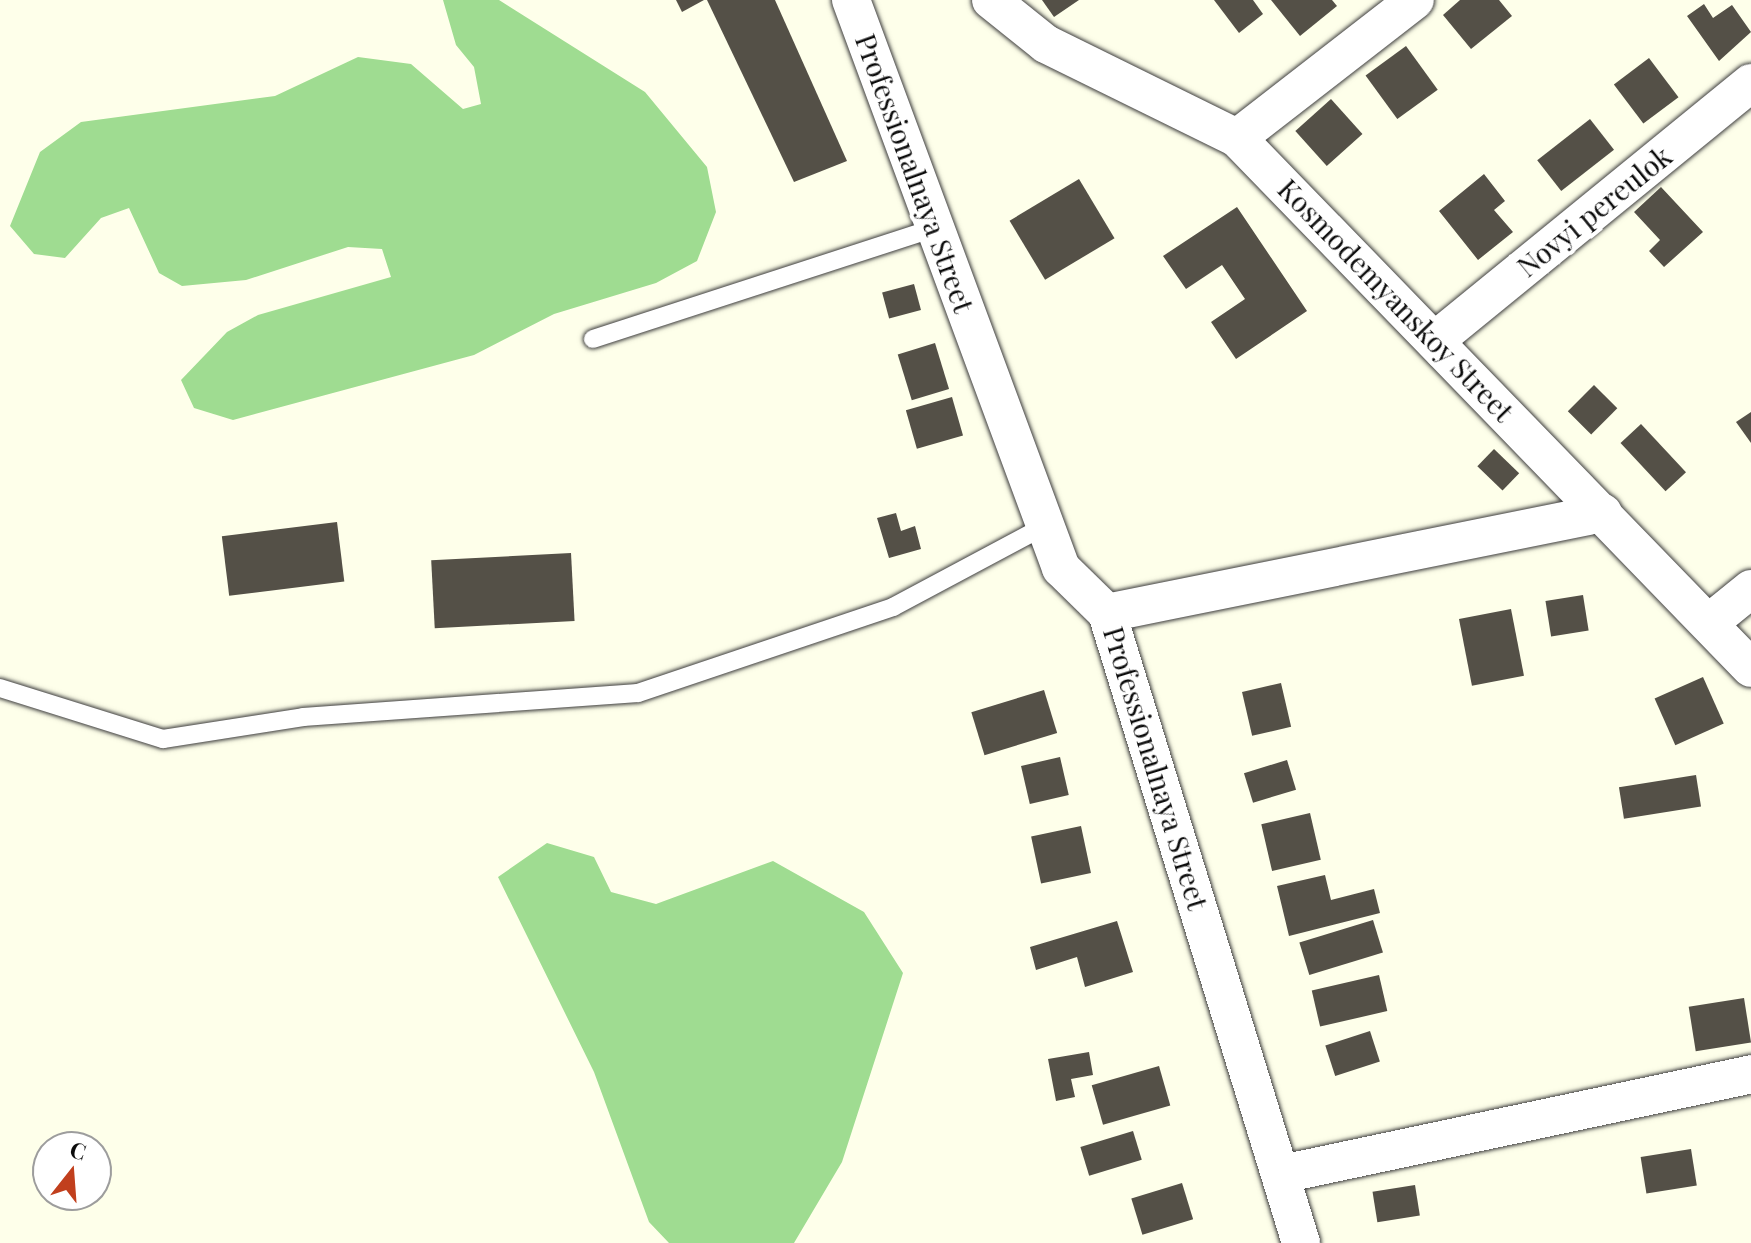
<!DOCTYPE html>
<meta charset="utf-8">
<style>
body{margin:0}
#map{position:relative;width:1751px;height:1243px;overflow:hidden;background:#feffea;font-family:"Playfair Display",serif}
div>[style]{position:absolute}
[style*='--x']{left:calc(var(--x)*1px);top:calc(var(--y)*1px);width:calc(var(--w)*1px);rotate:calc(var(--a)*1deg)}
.forest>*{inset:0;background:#9fdc91}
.building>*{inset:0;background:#545047;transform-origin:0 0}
.roads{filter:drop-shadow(0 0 2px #3e3e3e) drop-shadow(0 0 2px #3e3e3e)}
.lane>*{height:18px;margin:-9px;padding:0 9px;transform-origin:9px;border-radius:9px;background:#fff}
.street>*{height:38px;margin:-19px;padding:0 19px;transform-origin:19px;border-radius:19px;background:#fff}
span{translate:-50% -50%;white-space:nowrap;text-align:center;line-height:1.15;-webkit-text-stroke:8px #fff;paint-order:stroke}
.street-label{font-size:28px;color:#0b0b0b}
.north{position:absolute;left:32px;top:1131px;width:80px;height:80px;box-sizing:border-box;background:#fff;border:2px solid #9d9d9d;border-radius:50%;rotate:17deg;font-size:22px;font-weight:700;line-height:32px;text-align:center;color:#0b0b0b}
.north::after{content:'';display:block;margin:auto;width:28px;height:36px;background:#c13f1d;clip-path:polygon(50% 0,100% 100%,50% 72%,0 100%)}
</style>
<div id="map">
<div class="forest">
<div style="clip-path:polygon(443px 0,499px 0,645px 92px,707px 167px,716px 212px,697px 261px,656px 283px,554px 314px,474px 355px,233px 420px,194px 408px,181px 380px,227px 332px,258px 315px,391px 277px,382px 249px,348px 247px,246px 280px,182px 286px,159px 273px,129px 208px,101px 218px,65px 258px,34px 254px,10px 226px,40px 152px,81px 122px,275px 96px,358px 57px,411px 64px,463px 109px,481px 104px,474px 67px,456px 45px)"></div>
<div style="clip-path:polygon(547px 843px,594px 857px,611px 892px,656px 904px,773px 861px,864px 912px,903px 973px,842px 1162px,794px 1243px,669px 1243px,649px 1222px,594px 1072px,498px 877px)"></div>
</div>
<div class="building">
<div style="clip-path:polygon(676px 0,704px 0,682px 12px)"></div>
<div style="clip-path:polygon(707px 0,775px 0,847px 161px,794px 182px)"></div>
<div style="clip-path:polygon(1042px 0,1079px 0,1054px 17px)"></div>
<div style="clip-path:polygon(1214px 0,1253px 0,1263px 14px,1239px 33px)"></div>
<div style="clip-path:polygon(1271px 0,1332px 0,1337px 6px,1300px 36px)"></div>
<div style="clip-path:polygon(1460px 0,1499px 0,1512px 16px,1471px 49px,1443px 15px)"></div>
<div style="clip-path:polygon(1704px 4px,1713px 18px,1732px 5px,1751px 32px,1719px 61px,1687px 16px)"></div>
<div style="left:1406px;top:46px;width:54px;height:50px;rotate:54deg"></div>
<div style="left:1649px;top:58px;width:49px;height:44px;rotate:53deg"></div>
<div style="left:1331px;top:99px;width:47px;height:48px;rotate:48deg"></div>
<div style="left:1590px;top:119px;width:39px;height:67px;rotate:52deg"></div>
<div style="clip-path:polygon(1484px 174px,1505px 201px,1494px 210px,1513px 232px,1478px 260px,1439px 211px)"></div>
<div style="left:1079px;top:179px;width:69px;height:81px;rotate:59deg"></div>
<div style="clip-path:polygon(1661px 187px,1703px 232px,1664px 267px,1649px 251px,1660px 240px,1634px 212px)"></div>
<div style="clip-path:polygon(1237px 207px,1307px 311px,1236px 359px,1211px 322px,1245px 299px,1222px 265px,1186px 289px,1163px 256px)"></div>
<div style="left:914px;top:284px;width:27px;height:33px;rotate:75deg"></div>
<div style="left:935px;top:343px;width:48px;height:39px;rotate:73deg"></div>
<div style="left:1594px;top:385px;width:33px;height:37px;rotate:45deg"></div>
<div style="left:952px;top:397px;width:40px;height:48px;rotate:74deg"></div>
<div style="clip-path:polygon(1751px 412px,1751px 443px,1736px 422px)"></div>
<div style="left:1641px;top:424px;width:66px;height:28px;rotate:47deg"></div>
<div style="left:1494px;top:449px;width:35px;height:24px;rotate:44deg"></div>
<div style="clip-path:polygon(896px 513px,901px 531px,915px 526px,921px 549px,889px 558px,877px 518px)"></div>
<div style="left:337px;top:522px;width:60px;height:116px;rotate:83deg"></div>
<div style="left:571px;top:553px;width:68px;height:140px;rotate:87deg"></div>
<div style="left:1583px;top:595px;width:36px;height:38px;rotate:81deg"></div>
<div style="left:1511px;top:609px;width:68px;height:53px;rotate:79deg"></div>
<div style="left:1703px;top:677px;width:51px;height:53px;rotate:66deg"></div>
<div style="left:1281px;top:683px;width:45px;height:40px;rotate:77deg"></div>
<div style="left:1044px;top:690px;width:45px;height:76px;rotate:73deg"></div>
<div style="left:1060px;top:757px;width:39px;height:40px;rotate:77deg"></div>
<div style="left:1287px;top:760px;width:31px;height:45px;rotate:73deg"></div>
<div style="left:1696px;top:775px;width:32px;height:78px;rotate:81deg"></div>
<div style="left:1310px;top:813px;width:48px;height:50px;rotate:77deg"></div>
<div style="left:1081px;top:826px;width:48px;height:51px;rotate:78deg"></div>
<div style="clip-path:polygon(1325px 875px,1331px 900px,1374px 889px,1380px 913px,1289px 936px,1277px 886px)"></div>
<div style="left:1373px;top:920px;width:34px;height:77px;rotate:73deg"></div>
<div style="clip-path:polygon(1117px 921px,1133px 972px,1085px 987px,1077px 957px,1036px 970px,1030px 947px)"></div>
<div style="left:1379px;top:975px;width:37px;height:69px;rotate:77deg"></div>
<div style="left:1744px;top:998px;width:45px;height:56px;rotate:81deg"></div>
<div style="left:1370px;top:1031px;width:32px;height:47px;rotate:72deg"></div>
<div style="clip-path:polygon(1089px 1052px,1093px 1075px,1071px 1079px,1075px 1097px,1056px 1101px,1048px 1059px)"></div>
<div style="left:1159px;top:1066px;width:41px;height:70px;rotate:74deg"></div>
<div style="left:1133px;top:1131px;width:30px;height:55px;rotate:73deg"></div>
<div style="left:1691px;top:1149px;width:37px;height:51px;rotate:81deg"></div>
<div style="left:1182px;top:1183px;width:38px;height:53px;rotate:73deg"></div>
<div style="left:1415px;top:1185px;width:31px;height:43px;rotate:81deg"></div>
</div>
<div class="roads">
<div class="lane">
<div style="--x:593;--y:339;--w:360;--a:-18"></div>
<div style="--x:0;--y:688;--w:171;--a:17.4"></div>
<div style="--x:163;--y:739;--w:142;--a:-8.9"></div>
<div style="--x:303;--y:717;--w:336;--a:-4.1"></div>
<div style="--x:638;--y:693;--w:269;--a:-18.6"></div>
<div style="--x:893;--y:607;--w:172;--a:-28.1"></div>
</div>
<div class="street">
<div style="--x:851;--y:0;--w:606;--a:69.71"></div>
<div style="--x:1061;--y:568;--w:64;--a:44.4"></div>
<div style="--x:1107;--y:613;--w:659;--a:72.88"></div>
<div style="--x:991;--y:0;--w:70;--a:38.7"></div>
<div style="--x:1046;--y:44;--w:213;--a:26.2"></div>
<div style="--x:1237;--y:138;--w:738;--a:45.88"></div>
<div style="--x:1237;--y:138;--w:225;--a:-37.8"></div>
<div style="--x:1437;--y:339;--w:405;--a:-39.2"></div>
<div style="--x:1107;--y:613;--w:506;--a:-11.4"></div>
<div style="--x:1709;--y:623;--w:54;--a:-39"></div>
<div style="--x:1282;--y:1174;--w:480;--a:-12"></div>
</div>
</div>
<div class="street-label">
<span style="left:915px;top:173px;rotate:70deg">Professionalnaya Street</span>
<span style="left:1594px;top:211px;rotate:-39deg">Novyi pereulok</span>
<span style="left:1396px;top:300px;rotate:46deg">Kosmodemyanskoy Street</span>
<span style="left:1156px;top:768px;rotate:73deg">Professionalnaya Street</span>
</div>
<div class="north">С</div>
</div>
